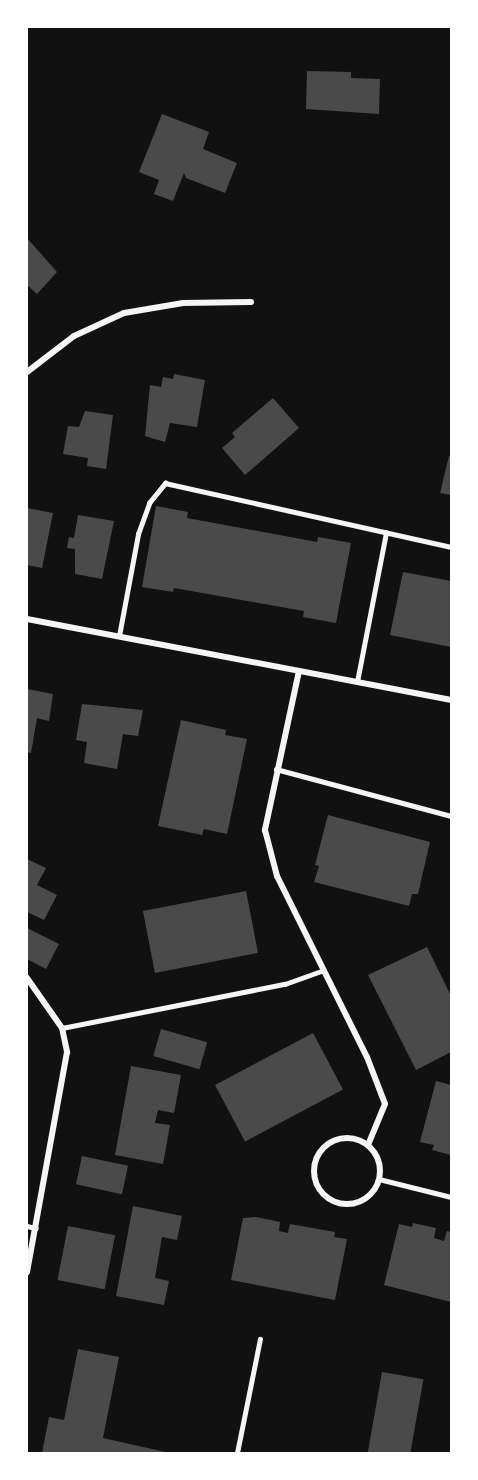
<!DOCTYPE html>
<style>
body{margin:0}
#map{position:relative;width:478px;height:1480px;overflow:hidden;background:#111;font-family:Roboto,sans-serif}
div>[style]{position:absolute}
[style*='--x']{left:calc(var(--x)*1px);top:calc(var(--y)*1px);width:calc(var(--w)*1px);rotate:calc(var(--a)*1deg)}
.building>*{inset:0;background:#4a4a4a;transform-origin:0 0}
.service>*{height:4.5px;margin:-2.25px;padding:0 2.25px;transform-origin:2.25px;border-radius:2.25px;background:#f5f5f5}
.minor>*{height:6px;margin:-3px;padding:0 3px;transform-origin:3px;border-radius:3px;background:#f5f5f5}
.minor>.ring{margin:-3px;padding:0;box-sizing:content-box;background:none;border:6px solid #f5f5f5;border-radius:50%}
span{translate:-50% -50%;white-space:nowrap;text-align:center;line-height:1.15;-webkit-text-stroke:4.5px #fff;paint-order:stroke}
.frame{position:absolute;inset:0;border:28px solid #fff;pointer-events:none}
</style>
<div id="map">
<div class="building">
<div style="clip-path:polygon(307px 71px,351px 72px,351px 78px,380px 79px,379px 114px,306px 109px)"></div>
<div style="clip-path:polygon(162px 114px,209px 132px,203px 149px,237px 163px,225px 193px,186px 178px,184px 173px,173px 201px,154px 194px,159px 180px,139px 172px)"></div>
<div style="clip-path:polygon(27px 238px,57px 272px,37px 294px,27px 285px)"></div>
<div style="clip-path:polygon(174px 374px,205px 380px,197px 427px,170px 423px,165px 442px,145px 436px,150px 385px,161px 387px,163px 377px,173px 379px)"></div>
<div style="clip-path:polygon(273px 398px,299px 428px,245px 475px,222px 448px,235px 437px,232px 433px)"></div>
<div style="clip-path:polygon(85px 411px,113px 415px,106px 469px,87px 466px,88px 458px,63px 454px,68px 426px,79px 427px)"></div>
<div style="clip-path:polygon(449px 456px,451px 457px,451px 495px,440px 493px)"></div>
<div style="clip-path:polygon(156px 506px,188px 512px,187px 518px,317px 542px,318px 537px,351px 543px,336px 623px,303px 617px,304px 611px,174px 588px,173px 592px,142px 587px)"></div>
<div style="clip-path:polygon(27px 508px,53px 513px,42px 568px,27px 565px)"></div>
<div style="clip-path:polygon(78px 515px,114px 521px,102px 579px,75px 574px,75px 549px,67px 548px,69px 537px,74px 538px)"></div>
<div style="clip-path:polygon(403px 572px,451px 581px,451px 647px,390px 635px)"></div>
<div style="clip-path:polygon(27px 689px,53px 694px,49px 721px,37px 718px,31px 753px,27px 752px)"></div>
<div style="clip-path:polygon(82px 704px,143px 710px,138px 736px,123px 734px,117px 769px,84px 763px,87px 742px,76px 740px)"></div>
<div style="clip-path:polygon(181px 720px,226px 730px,225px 735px,247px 739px,227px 834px,204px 829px,202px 835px,158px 826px)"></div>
<div style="clip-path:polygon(328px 815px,430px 842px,418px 894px,412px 894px,409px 906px,314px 882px,319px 866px,315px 865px)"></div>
<div style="clip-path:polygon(27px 859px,46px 868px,37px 885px,57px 895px,44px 920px,27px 912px)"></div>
<div style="left:246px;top:891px;width:63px;height:105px;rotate:79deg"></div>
<div style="clip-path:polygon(27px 928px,59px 944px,46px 969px,27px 959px)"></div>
<div style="clip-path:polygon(427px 947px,451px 996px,451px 1052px,416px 1070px,368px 975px)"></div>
<div style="left:161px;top:1029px;width:48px;height:28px;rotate:16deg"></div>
<div style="left:313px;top:1033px;width:64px;height:111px;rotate:62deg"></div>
<div style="clip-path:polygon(131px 1066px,181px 1075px,174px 1113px,158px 1110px,155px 1123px,170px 1125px,163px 1164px,115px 1155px)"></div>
<div style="clip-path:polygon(436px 1081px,451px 1085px,451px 1155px,432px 1150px,434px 1145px,420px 1142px)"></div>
<div style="left:82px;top:1156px;width:47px;height:29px;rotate:12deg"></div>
<div style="clip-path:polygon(133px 1206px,182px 1216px,177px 1240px,162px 1237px,155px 1278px,169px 1281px,164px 1305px,116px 1296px)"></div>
<div style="clip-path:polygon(256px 1217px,280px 1222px,279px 1231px,288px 1233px,290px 1224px,335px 1232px,334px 1237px,347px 1239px,335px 1300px,231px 1280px,243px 1218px)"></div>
<div style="clip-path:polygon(413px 1223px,436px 1228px,434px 1238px,444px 1241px,447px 1231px,451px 1232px,451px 1302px,384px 1285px,399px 1224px,412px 1227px)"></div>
<div style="left:68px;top:1226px;width:48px;height:55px;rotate:11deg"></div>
<div style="clip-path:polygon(78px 1349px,119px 1357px,103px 1438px,170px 1453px,42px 1453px,49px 1417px,64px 1420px)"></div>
<div style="left:382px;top:1372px;width:42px;height:83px;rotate:10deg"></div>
</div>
<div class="service">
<div style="--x:119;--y:636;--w:104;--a:-79.4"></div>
<div style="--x:138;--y:534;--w:33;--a:-70"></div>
<div style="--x:149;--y:503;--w:26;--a:-51"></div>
<div style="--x:165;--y:483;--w:293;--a:12.6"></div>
<div style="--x:357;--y:682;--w:152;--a:-79"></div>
<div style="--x:276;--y:769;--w:181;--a:15"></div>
<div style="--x:62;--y:1028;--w:227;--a:-11.2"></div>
<div style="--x:285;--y:984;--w:41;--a:-19.7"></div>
<div style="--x:379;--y:1179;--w:74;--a:14"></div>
<div style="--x:27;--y:1226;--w:9;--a:13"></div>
<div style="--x:237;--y:1453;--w:116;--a:-78.6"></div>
</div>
<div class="minor">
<div style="--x:27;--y:372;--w:59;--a:-37.5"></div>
<div style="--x:74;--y:336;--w:55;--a:-24.7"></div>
<div style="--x:124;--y:313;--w:60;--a:-9.6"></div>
<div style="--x:183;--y:303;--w:68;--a:-0.8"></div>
<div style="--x:27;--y:619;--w:432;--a:10.8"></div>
<div style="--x:299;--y:671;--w:163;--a:102.1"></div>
<div style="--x:265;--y:830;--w:48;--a:75.4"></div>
<div style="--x:277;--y:876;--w:202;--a:63.6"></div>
<div style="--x:367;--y:1057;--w:50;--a:69"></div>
<div style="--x:385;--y:1104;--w:44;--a:112.5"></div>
<div style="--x:27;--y:978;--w:61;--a:55"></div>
<div style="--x:62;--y:1028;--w:25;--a:78"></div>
<div style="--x:67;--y:1052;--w:224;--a:100.3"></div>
<div class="ring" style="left:314px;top:1138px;width:60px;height:60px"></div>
</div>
<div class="frame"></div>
</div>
